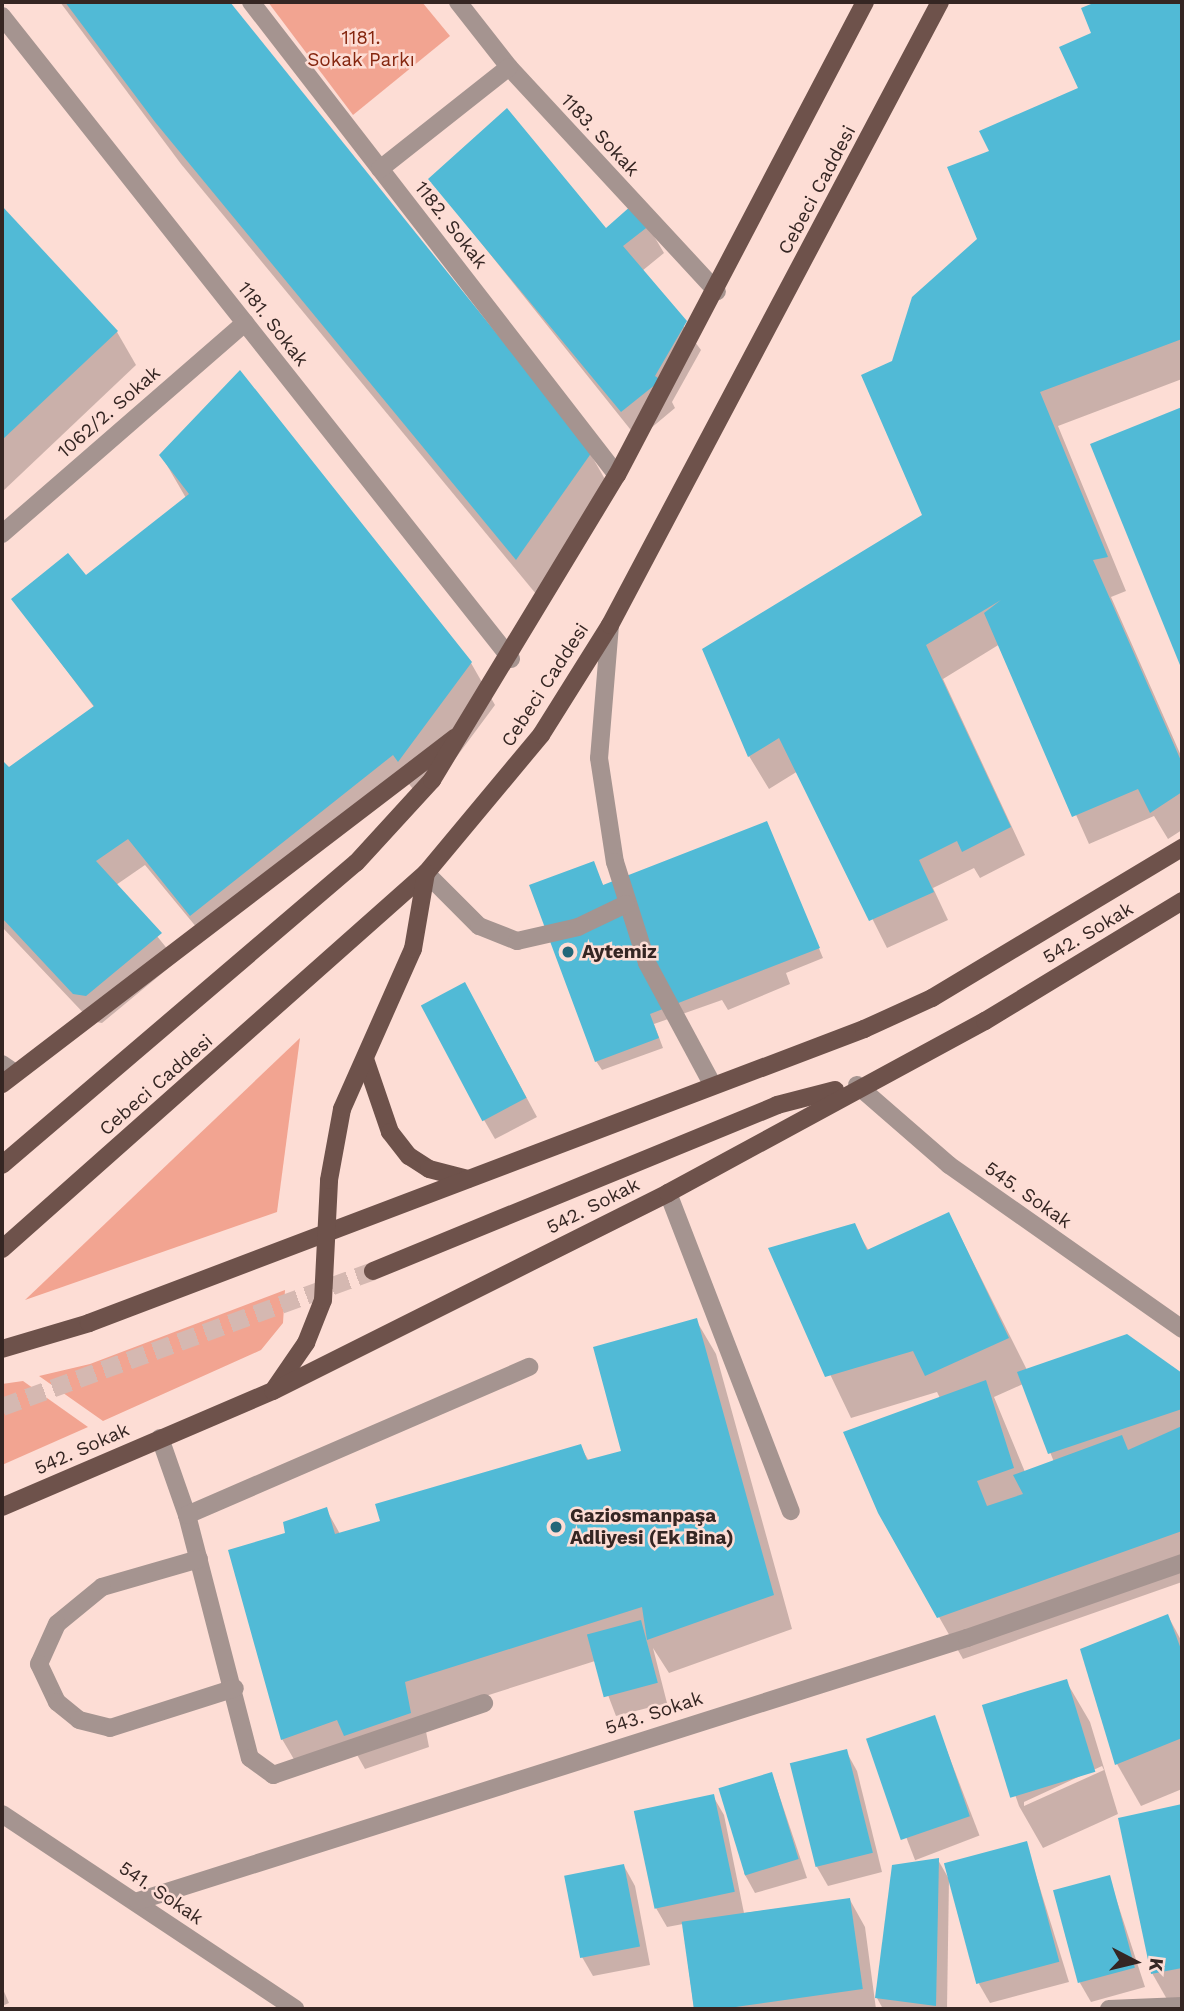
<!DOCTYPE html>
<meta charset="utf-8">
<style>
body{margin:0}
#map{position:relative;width:1184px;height:2011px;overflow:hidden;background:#fdddd5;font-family:"Work Sans",sans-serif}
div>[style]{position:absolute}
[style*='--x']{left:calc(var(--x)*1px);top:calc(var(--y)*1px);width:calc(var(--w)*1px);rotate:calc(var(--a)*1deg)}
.green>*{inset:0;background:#f2a491}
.shadow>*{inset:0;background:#0003;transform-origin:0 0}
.building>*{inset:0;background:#51bad6;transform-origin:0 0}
.major-tunnel>*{height:18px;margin-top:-9px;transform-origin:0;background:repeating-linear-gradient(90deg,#d5b8b1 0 18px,transparent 0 27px)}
.minor>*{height:18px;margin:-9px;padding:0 9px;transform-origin:9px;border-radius:9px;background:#a59490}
.major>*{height:18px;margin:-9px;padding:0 9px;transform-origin:9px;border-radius:9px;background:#6e524b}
.dots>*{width:19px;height:19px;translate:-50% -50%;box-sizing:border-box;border:4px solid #fdddd5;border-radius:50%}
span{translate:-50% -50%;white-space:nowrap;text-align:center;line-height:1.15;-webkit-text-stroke:5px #fdddd5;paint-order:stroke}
.park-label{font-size:19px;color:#85260f}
.street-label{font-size:19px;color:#352623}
.poi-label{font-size:19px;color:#352623;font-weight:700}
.left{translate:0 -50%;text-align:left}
.frame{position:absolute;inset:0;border:4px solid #352623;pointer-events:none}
.north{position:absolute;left:1100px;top:1927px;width:70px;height:70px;-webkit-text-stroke:5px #fdddd5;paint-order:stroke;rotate:97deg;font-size:19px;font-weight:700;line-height:28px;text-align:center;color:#352623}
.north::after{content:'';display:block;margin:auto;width:24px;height:32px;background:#352623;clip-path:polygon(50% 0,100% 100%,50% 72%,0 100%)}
</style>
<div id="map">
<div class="green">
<div style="clip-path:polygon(268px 2px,422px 2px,450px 36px,353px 115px)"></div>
<div style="clip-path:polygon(300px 1038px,277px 1212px,25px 1300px)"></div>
<div style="clip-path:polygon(285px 1290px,283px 1323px,261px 1350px,103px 1421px,39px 1376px,90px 1364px)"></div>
<div style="clip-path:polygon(23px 1381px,88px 1427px,2px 1465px,2px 1384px)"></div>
</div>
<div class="shadow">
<div style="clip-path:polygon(60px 2px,229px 2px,590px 453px,614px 495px,541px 600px,181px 164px)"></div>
<div style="clip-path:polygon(1100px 2px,1182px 2px,1182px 379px,1058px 426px,1126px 591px,1111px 597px,1182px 758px,1182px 830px,1168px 839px,1154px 816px,1089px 844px,1000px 644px,943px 679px,1025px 855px,980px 878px,974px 868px,933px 888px,948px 920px,887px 948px,798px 771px,769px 789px,749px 756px,924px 516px,893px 362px,979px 240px,991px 152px,1080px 89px,1094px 34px,1083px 9px)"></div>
<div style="clip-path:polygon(430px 179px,606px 231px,648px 226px,664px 253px,642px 271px,701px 350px,672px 402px,675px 408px,638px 439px)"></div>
<div style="clip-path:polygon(2px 209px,117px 332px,136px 365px,2px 492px)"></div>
<div style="clip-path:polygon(1182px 409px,1182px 666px,1093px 445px)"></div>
<div style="clip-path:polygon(161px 455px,471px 663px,495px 705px,423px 802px,402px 775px,202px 934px,145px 865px,116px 885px,177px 961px,102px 1023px,91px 1021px,2px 927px,2px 762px,8px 770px,94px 707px,13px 599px,85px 578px,186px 498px)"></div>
<div style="clip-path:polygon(767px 823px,823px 958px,786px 973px,790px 984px,728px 1010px,722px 1000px,654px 1024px,663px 1048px,602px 1070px,596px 1061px,593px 863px,604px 887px)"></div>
<div style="clip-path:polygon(476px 1004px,537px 1117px,495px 1139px,484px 1120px)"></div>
<div style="clip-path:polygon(evenodd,949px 1214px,1027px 1370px,1126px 1336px,1182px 1375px,1182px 1582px,963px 1659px,939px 1617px,940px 1398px,937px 1392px,851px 1418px,770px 1249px,854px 1226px,869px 1251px,949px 1214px,1023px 1384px,1054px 1462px,1025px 1472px,994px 1397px,1023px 1384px)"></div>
<div style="clip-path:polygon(696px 1320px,716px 1354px,792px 1629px,669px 1673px,653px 1648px,667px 1703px,616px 1716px,595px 1661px,423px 1716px,429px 1747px,365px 1769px,356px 1753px,302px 1773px,282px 1739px,287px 1535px,326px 1509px,340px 1534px,382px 1522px,580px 1446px,589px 1461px,623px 1453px)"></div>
<div style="clip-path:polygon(1168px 1616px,1182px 1642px,1182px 1789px,1141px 1806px,1117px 1764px,1082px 1650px)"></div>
<div style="clip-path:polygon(evenodd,1066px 1681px,1090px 1722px,1118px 1814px,1043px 1848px,1019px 1806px,985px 1708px,1066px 1681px,1102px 1766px,1104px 1770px,1024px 1806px,1024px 1802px,1102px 1766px)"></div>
<div style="left:934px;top:1717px;width:127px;height:69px;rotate:69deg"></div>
<div style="clip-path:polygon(846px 1751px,857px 1771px,882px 1872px,828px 1886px,817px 1867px)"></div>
<div style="clip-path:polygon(772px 1774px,807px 1878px,755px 1893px,744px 1873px)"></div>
<div style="clip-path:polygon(713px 1796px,724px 1815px,744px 1913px,850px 1900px,865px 1927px,876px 2009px,694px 2009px,683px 1924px,667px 1927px,656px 1908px)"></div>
<div style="clip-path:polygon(1182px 1806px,1182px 1998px,1168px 2001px,1152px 1973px,1120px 1819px)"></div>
<div style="clip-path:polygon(1026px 1843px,1069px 1982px,990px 2003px,979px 1984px)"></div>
<div style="clip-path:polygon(938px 1860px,949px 1879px,947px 2009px,883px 2009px,877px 1998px)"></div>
<div style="clip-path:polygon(624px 1866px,635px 1886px,650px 1965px,593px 1976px,582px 1957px,566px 1877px)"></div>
<div style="clip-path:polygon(1109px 1877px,1145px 1987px,1091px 2002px,1080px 1983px)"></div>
<div style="clip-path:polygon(2px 1987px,9px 2003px,2px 2006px)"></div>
</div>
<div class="building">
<div style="clip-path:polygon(65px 2px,230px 2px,592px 452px,516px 560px,155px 122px)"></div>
<div style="clip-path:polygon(1096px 2px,1182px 2px,1182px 339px,1040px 392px,1108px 557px,1093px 560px,1182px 763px,1182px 792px,1150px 813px,1138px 789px,1072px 817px,984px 613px,1001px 600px,926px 645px,1011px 827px,962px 852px,957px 841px,919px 860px,934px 892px,869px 921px,779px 738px,748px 757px,702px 649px,922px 515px,861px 375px,892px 361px,912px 297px,977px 239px,947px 167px,989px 151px,979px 131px,1078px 88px,1059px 47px,1091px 33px,1081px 8px)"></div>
<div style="clip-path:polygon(507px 108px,606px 228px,632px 205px,650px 225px,623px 246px,687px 321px,655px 376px,661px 380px,621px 412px,428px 179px)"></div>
<div style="clip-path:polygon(2px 206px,118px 331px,2px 440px)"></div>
<div style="clip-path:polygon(240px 370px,472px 662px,398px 762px,393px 755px,190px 916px,128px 839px,96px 861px,162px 933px,86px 996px,73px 994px,2px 918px,2px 760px,9px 767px,94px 706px,11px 599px,68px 553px,86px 575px,189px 494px,159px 455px)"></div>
<div style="clip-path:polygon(1182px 407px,1182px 670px,1090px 444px)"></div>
<div style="clip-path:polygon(767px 821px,820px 948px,650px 1014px,659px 1038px,595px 1062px,529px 885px,594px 861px,603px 885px)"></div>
<div style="left:465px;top:982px;width:131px;height:50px;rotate:62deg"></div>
<div style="clip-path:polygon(949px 1212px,1009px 1338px,925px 1376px,913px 1351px,825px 1377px,768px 1248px,855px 1223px,867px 1250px)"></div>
<div style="clip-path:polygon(697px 1318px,774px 1595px,647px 1640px,642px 1607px,405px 1682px,411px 1713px,344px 1736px,337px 1720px,281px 1740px,228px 1550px,285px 1533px,283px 1522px,327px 1507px,335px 1534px,380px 1521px,375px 1504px,581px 1444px,587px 1460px,621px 1451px,593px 1347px)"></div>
<div style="clip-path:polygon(1127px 1334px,1182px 1373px,1182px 1409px,1048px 1454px,1017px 1372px)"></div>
<div style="clip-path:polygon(986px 1380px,1014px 1468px,977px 1481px,987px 1506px,1023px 1494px,1013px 1475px,1122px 1435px,1128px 1450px,1182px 1426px,1182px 1531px,937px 1618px,878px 1513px,843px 1432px)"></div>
<div style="clip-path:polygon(1168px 1614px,1182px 1652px,1182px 1738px,1115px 1765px,1080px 1649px)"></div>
<div style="left:641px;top:1620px;width:65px;height:56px;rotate:75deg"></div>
<div style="left:1067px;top:1679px;width:97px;height:89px;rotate:73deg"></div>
<div style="left:935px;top:1715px;width:107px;height:73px;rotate:71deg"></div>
<div style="left:847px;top:1749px;width:107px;height:59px;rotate:76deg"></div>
<div style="left:772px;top:1772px;width:91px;height:56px;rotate:73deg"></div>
<div style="left:714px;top:1794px;width:100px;height:82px;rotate:78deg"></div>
<div style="clip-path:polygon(1182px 1804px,1182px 1968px,1151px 1974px,1118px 1818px)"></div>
<div style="left:1027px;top:1841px;width:125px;height:86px;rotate:75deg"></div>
<div style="clip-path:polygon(939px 1858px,936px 2006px,875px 1998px,892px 1865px)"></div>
<div style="left:624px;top:1864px;width:84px;height:61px;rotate:79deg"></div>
<div style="left:1110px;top:1875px;width:96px;height:59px;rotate:75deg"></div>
<div style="left:850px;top:1898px;width:92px;height:170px;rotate:82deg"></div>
</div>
<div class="major-tunnel">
<div style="--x:2;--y:1407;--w:395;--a:-20.1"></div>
</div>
<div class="minor">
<div style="--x:251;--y:2;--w:598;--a:52.27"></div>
<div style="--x:458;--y:2;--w:83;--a:51.9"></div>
<div style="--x:509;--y:67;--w:306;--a:47.2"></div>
<div style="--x:2;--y:16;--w:820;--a:51.63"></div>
<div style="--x:380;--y:169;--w:164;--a:-38.3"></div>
<div style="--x:2;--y:534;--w:322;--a:-41"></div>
<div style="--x:610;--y:625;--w:133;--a:94.7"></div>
<div style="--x:599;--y:758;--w:105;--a:81.3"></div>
<div style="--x:615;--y:862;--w:106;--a:72.4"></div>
<div style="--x:647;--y:963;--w:135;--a:61.7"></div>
<div style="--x:426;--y:873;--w:75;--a:45"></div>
<div style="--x:479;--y:926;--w:41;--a:21.5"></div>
<div style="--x:517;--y:941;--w:63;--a:-12.9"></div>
<div style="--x:578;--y:927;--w:53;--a:-25.6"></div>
<div style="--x:2;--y:1064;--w:16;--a:35"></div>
<div style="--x:857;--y:1085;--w:122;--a:41"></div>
<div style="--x:949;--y:1165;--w:285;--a:35.1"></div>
<div style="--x:668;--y:1193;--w:341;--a:68.9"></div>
<div style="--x:160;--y:1438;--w:82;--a:70.7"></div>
<div style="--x:187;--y:1515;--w:251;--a:75.5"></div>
<div style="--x:250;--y:1758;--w:29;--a:36"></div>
<div style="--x:273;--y:1775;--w:223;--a:-18.8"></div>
<div style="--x:187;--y:1515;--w:373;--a:-23.4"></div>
<div style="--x:199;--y:1559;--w:101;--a:163.9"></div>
<div style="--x:102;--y:1587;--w:58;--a:140.6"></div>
<div style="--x:57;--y:1624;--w:44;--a:114.2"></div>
<div style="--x:39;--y:1664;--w:42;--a:64.7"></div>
<div style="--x:57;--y:1702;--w:28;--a:39"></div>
<div style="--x:79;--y:1720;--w:32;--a:14"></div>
<div style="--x:110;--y:1728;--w:131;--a:-17.7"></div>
<div style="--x:2;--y:1814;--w:352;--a:33.6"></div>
<div style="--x:138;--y:1901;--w:870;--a:-17.6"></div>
<div style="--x:967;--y:1638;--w:228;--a:-19.2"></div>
<div style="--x:1109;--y:2009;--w:73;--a:-2.4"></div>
</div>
<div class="major">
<div style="--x:365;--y:1059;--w:77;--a:71.1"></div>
<div style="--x:390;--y:1132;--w:31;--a:52"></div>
<div style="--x:409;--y:1156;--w:24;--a:33"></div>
<div style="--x:429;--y:1169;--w:40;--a:14.4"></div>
<div style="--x:2;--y:1084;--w:571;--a:-37.39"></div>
<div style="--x:2;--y:1165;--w:465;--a:-40.5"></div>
<div style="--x:356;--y:863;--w:113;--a:-47.5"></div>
<div style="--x:432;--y:780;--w:357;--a:-58.8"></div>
<div style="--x:617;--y:475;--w:534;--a:-62.33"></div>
<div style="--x:2;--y:1249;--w:567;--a:-41.57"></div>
<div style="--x:426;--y:873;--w:180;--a:-50.2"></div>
<div style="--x:541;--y:735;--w:130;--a:-57.9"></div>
<div style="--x:610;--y:625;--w:705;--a:-62.09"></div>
<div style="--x:373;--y:1271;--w:437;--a:-22.3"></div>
<div style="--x:777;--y:1105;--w:60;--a:-14.5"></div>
<div style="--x:2;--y:1349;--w:91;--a:-16.6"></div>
<div style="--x:89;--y:1323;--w:829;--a:-20.77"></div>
<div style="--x:864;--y:1029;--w:75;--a:-24.5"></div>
<div style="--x:932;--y:998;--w:292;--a:-31"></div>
<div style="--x:275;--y:1388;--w:55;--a:-55.4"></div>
<div style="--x:306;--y:1343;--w:46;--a:-68.4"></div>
<div style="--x:323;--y:1300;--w:120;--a:-87.1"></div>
<div style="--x:329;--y:1180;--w:72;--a:-79.6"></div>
<div style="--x:342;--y:1109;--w:175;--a:-66.1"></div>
<div style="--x:413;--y:949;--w:77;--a:-80.3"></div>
<div style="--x:2;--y:1507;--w:295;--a:-23.2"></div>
<div style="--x:273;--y:1391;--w:442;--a:-26.6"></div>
<div style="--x:668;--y:1193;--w:361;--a:-28.5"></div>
<div style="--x:985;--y:1021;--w:231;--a:-31.3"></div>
</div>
<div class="dots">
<div style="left:568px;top:952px;background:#236779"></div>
<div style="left:556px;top:1527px;background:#236779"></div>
</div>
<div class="park-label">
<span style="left:361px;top:49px">1181.<br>Sokak Parkı</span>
</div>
<div class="street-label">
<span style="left:600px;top:135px;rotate:47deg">1183. Sokak</span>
<span style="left:817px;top:190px;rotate:-62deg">Cebeci Caddesi</span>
<span style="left:451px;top:225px;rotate:52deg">1182. Sokak</span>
<span style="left:273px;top:324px;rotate:52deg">1181. Sokak</span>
<span style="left:109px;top:412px;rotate:-41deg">1062/2. Sokak</span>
<span style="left:545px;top:685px;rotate:-57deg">Cebeci Caddesi</span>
<span style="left:1088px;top:933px;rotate:-31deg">542. Sokak</span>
<span style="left:156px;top:1085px;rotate:-41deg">Cebeci Caddesi</span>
<span style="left:1028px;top:1195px;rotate:35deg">545. Sokak</span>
<span style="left:593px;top:1206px;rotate:-27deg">542. Sokak</span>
<span style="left:82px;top:1449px;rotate:-24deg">542. Sokak</span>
<span style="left:654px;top:1713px;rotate:-18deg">543. Sokak</span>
<span style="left:161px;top:1893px;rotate:34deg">541. Sokak</span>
</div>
<div class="poi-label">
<span class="left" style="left:582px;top:952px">Aytemiz</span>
<span class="left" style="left:570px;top:1527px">Gaziosmanpaşa<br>Adliyesi (Ek Bina)</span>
</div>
<div class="frame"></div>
<div class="north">K</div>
</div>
